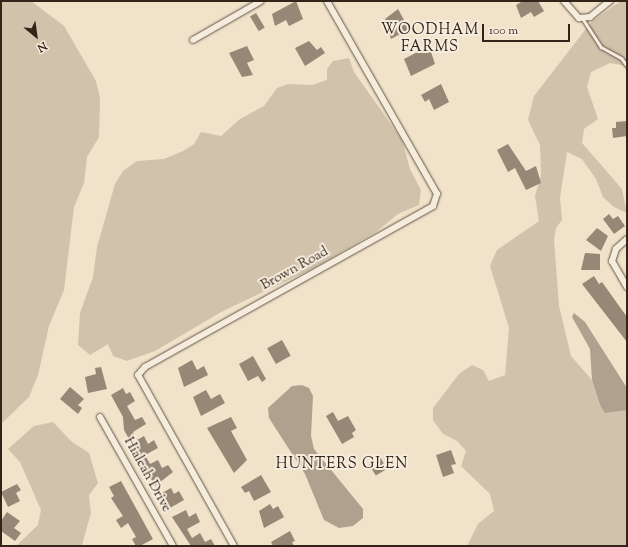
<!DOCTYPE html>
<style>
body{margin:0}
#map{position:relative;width:628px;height:547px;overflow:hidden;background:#f1e2ca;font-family:"Sorts Mill Goudy",serif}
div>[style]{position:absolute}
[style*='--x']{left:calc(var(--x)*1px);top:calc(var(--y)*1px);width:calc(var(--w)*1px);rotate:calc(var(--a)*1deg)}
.green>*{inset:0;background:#d1c2ac}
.water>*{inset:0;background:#b0a18e}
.building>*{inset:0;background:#968776;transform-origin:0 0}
.roads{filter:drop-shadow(0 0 1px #625446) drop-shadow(0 0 1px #625446)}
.lane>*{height:3px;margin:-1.5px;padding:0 1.5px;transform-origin:1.5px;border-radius:1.5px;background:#f6ecdd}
.street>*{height:6px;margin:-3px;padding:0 3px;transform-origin:3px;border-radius:3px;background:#f6ecdd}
span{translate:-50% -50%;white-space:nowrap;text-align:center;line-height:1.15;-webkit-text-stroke:4px #f6ecdd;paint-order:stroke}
.street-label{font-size:14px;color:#33241a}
.neighbourhood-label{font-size:15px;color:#33241a;letter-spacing:1px}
.frame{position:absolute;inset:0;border:2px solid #33241a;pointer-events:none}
.north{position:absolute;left:16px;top:16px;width:40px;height:40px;-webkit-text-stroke:3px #f6ecdd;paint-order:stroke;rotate:151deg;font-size:11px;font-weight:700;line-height:16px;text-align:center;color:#33241a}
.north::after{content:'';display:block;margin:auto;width:14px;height:18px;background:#33241a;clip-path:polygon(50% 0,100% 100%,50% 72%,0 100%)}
.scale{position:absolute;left:482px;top:24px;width:88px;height:18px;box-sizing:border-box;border:2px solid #33241a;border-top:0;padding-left:5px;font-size:12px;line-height:14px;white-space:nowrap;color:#33241a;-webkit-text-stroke:3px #f6ecdd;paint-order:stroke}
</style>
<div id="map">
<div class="green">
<div style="clip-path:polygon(1px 1px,31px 1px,64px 26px,96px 81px,100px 98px,99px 137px,87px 157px,84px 183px,74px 207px,64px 290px,49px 326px,38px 375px,29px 397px,1px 424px)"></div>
<div style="clip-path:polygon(621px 1px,627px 1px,627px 66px,610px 63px,591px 72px,587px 87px,598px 119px,584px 129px,582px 143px,622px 189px,627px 213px,614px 207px,603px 197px,596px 179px,582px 159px,567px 152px,560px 198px,562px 220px,556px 228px,554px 239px,559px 306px,571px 356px,592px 380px,600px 405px,612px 410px,627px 410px,627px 546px,467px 546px,478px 524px,494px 511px,490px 494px,461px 466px,466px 451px,457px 441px,443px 434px,433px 420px,433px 408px,459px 374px,472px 365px,483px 370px,489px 381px,505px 375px,509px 328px,490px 266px,497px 250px,539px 221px,535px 196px,541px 175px,540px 145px,528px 120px,534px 96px,592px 21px)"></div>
<div style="clip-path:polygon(349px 58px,354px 72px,402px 140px,410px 169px,421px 190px,419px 205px,398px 214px,376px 232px,312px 269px,223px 311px,155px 351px,127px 361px,113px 356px,108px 344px,90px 355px,78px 345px,80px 313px,93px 277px,97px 247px,115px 184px,123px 171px,137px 161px,164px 159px,183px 151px,194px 144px,201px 132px,221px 136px,240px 119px,264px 106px,277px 88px,288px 84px,312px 85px,327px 80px,327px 69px,333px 61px)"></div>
<div style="clip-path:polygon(53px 422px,71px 441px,89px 453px,98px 483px,89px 495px,91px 513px,82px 545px,16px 546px,38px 525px,41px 510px,20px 462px,8px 449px,34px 426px)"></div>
</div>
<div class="water">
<div style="clip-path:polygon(574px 313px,585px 322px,627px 388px,627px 410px,605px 413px,600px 405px,592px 380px,590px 349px,572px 317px)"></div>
<div style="clip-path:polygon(302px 385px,309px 388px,313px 396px,311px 436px,314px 449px,363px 509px,363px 518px,353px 526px,339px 528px,324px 520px,305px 474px,269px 418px,268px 408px,292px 386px)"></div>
</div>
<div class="building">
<div style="clip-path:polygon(296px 1px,303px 19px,289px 26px,286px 20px,275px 26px,272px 14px)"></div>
<div style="clip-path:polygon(523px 1px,538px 1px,544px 11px,534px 17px,531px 12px,521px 18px,516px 5px)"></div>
<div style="clip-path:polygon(398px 9px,409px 29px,391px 39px,385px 19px)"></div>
<div style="left:256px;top:13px;width:17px;height:7px;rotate:59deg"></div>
<div style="clip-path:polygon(309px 41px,317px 50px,321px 47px,325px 53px,305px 66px,295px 48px)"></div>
<div style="clip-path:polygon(247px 46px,254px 60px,247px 63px,253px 75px,242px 77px,229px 53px)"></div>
<div style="clip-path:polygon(429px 46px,435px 64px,411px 76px,404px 59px)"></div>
<div style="clip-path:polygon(441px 84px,449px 102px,434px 110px,429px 99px,425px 102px,421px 95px)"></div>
<div style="clip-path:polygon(627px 121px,627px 136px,613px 138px,612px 128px,616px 128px,616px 122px)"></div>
<div style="clip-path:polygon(508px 144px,526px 171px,536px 166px,541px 183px,526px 190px,515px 168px,508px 172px,497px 150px)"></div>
<div style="clip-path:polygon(609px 214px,613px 219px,618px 216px,625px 226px,614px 234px,603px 219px)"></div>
<div style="clip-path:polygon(597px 228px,608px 236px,601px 251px,586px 240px)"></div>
<div style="clip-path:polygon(585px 253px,600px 254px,600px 270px,581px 270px)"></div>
<div style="clip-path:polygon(594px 276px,599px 284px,602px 282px,627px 317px,627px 342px,582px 284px)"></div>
<div style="left:282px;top:340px;width:18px;height:17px;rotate:61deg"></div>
<div style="clip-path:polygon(253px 356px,266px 379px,262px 382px,258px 376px,248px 381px,239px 364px)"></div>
<div style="clip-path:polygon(192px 360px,197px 370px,204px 366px,208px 375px,184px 387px,178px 368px)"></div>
<div style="clip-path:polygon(101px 367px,107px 389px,88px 393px,85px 377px,96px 374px,95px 368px)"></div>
<div style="clip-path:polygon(70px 387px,84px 399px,78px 405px,82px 408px,78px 414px,60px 399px)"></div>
<div style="clip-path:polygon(123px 388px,126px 394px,130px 392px,135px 401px,127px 406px,135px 420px,142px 417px,146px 424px,133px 432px,137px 440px,144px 436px,148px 444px,154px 440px,158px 448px,145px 455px,150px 464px,158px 460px,162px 468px,168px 465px,173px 472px,155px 486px,124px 430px,123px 417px,111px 395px)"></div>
<div style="clip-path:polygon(206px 390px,211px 399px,220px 394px,225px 403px,201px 416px,193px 397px)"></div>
<div style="clip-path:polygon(333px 412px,338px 421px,348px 416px,356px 430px,352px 433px,354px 437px,342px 444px,326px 416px)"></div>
<div style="clip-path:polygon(231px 417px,237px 428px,231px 431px,247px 460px,234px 473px,207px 428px)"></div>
<div style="clip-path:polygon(451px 450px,456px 464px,451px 465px,454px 473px,443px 477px,436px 455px)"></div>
<div style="left:380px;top:457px;width:14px;height:13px;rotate:60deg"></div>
<div style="clip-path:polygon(261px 475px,271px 492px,254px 501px,249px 491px,245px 493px,241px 487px)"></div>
<div style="clip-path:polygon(121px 481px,153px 539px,140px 546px,136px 546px,132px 539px,136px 537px,128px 523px,121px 528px,116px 520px,123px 516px,111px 498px,114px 496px,109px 487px)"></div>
<div style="clip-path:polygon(17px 484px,21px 490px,16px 493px,20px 501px,8px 507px,1px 492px)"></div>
<div style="clip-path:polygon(171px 488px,174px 494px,179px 491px,184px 500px,168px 509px,160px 494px)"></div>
<div style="clip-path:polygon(270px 504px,273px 509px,278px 506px,284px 517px,264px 528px,259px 511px)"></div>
<div style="clip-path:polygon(186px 510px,189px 517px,196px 513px,200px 522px,187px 529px,192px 538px,200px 533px,205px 542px,211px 539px,215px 546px,191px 546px,172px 517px)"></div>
<div style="clip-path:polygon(7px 512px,20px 521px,14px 528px,21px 533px,15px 541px,1px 531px,1px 521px)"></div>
<div style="clip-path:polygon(290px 531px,295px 541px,292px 542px,294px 546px,273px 546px,271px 542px)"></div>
</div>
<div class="roads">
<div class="lane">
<div style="--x:582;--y:18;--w:35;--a:57"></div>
<div style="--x:601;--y:47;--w:23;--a:29"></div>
<div style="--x:621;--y:58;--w:10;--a:53"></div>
</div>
<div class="street">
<div style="--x:564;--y:1;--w:23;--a:49"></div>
<div style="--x:579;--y:18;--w:11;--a:-5"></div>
<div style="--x:590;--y:17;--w:26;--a:-39"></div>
<div style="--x:193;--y:40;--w:78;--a:-29.8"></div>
<div style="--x:627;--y:239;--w:15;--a:138"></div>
<div style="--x:616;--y:249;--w:13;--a:108"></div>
<div style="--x:612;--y:261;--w:30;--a:60"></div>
<div style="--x:100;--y:417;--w:148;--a:60.5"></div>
<div style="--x:234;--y:546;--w:196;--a:-119.3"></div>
<div style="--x:138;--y:375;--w:11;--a:-49"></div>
<div style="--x:145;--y:367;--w:330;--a:-29.2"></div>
<div style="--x:433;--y:206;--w:13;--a:-72"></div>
<div style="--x:437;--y:194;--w:222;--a:-119.7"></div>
</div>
</div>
<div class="street-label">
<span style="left:295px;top:269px;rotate:-29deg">Brown Road</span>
<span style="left:147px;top:475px;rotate:61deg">Hialeah Drive</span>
</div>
<div class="neighbourhood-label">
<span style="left:430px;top:39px">WOODHAM<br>FARMS</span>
<span style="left:342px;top:465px">HUNTERS GLEN</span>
</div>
<div class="frame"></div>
<div class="north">N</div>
<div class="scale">100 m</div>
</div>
